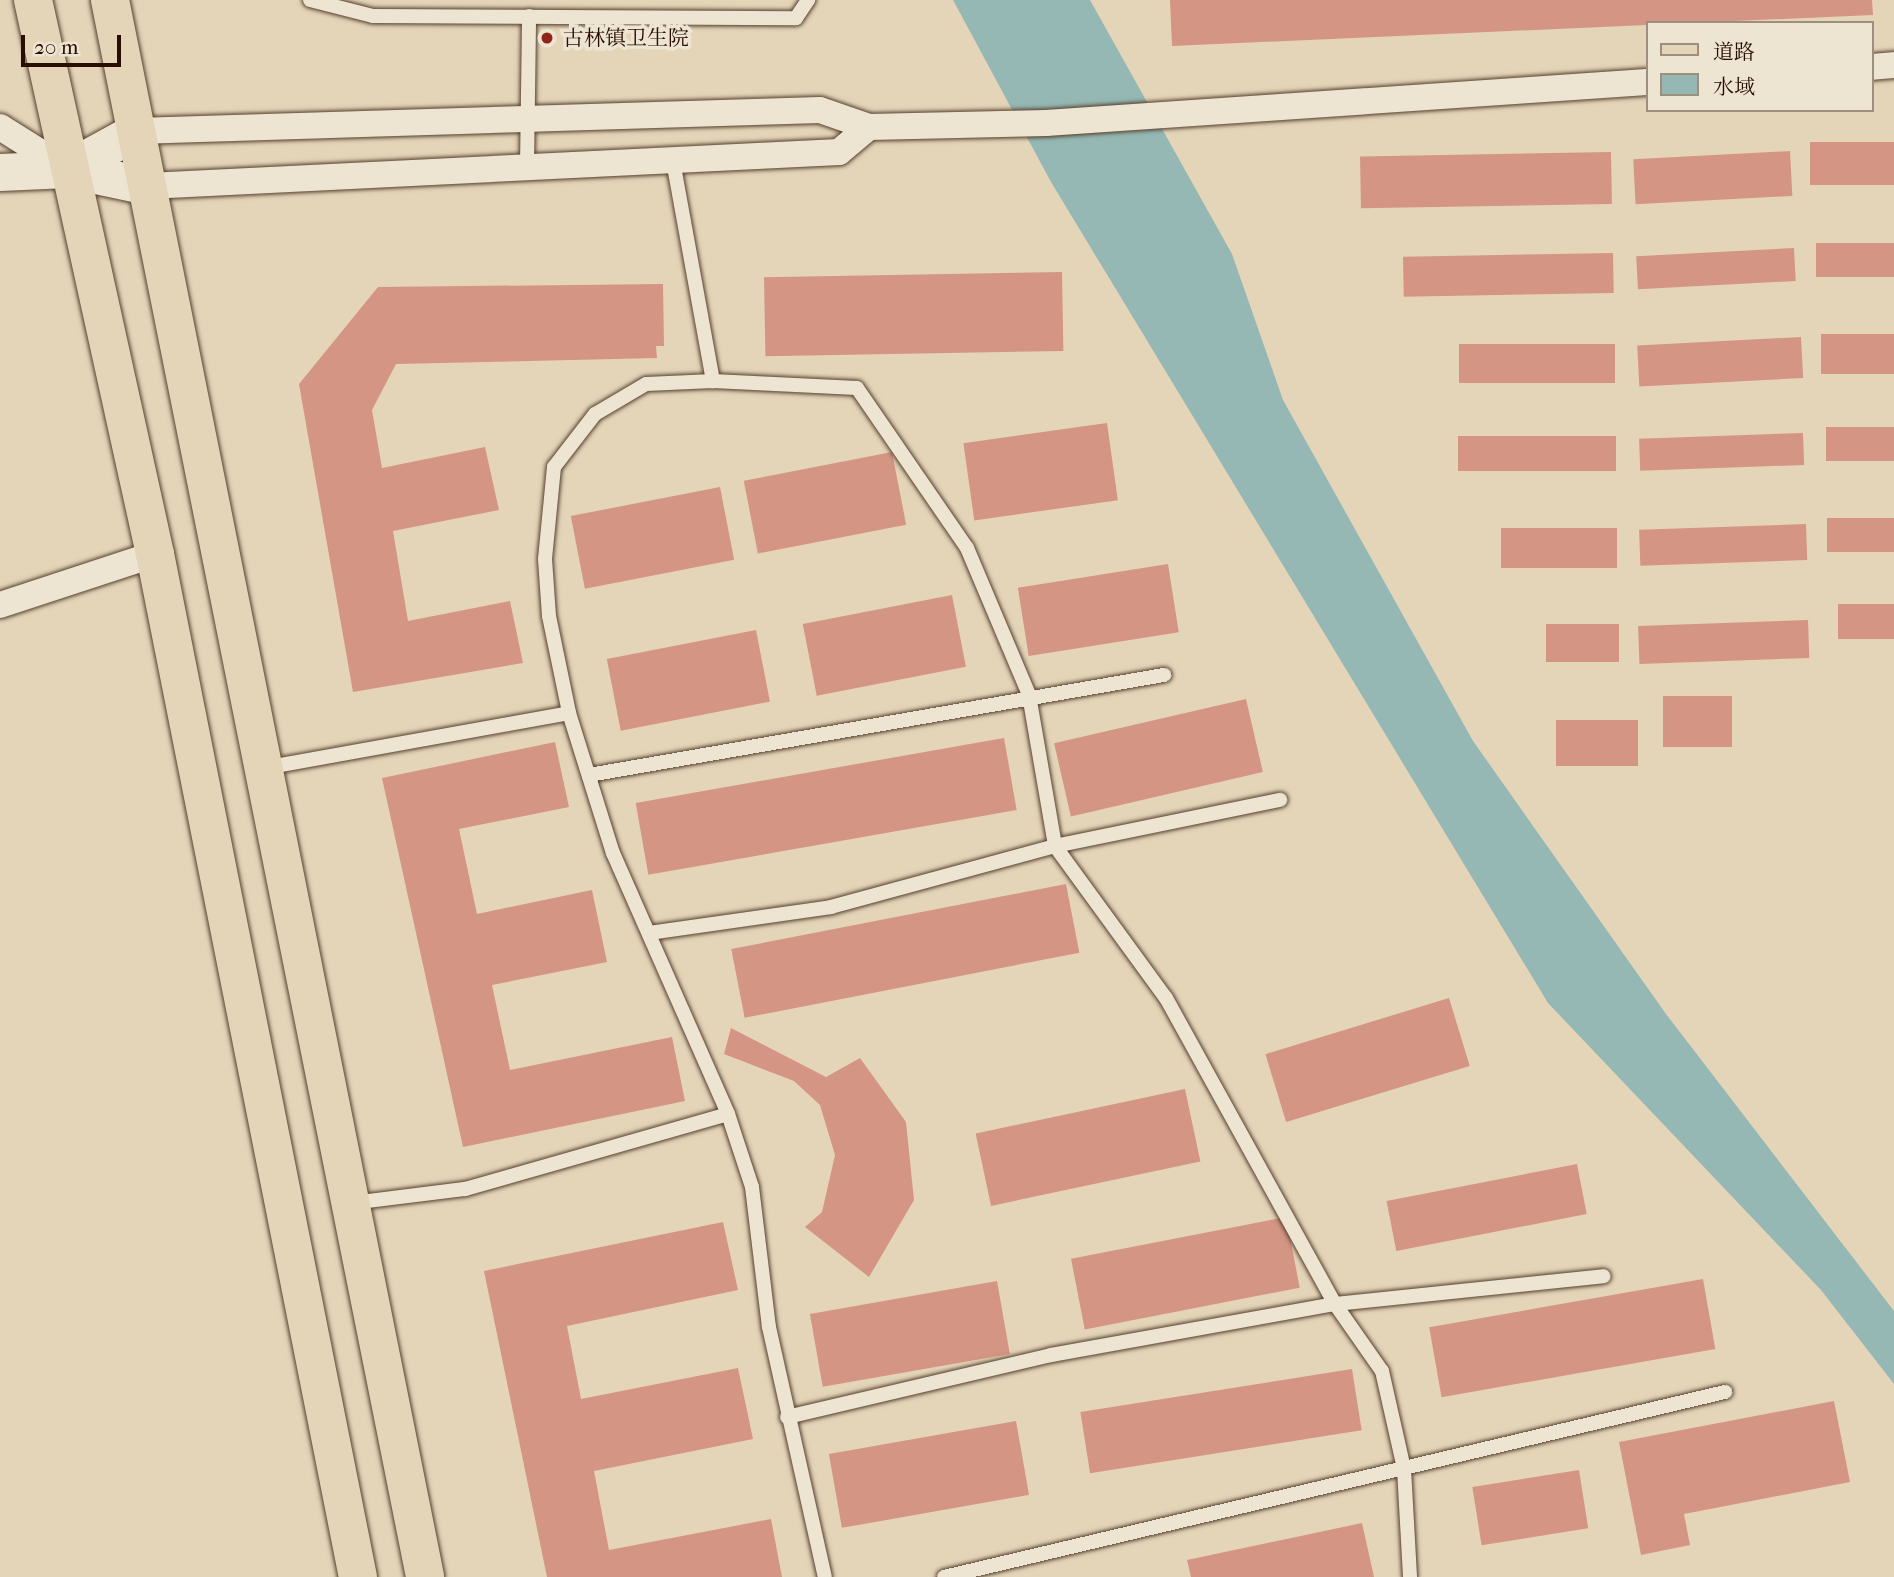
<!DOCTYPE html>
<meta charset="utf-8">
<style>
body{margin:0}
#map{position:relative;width:1894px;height:1577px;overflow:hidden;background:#e4d5b9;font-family:"IM FELL French Canon","Noto Serif SC",serif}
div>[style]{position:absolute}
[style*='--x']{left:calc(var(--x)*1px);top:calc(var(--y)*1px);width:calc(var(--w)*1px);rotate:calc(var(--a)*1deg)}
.water>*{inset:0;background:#95b8b4}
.building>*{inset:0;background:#d59584;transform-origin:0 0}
.roads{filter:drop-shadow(0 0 2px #57402e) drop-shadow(0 0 2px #57402e)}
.service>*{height:14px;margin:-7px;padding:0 7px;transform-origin:7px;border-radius:7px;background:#ede4d2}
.minor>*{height:26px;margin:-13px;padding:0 13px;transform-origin:13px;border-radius:13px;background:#ede4d2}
.secondary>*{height:37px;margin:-18.5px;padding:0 18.5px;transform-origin:18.5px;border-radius:18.5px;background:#ede4d2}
.primary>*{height:38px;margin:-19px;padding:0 19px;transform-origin:19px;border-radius:19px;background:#e4d5b9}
.dots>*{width:19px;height:19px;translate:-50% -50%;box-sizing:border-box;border:4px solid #ede4d2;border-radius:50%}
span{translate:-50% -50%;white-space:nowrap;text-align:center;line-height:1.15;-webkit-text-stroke:7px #ede4d2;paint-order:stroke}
.poi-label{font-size:21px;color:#280e00}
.left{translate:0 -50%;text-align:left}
.legend{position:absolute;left:1646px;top:21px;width:228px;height:91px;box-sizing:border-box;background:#ede4d2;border:2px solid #9e8e7e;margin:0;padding:9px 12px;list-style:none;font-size:21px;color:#280e00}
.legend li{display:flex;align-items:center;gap:14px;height:35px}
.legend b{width:35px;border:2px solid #9e8e7e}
.scale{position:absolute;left:21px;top:35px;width:100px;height:32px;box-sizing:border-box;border:4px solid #280e00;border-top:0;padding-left:9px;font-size:21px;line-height:24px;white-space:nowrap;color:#280e00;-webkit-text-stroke:5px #ede4d2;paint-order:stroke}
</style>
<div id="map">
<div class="water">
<div style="clip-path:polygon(953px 0,1090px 0,1232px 254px,1283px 400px,1473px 741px,1666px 1014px,1894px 1311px,1894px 1384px,1821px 1290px,1548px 1003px,1051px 182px)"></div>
</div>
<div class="building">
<div style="clip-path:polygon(1170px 0,1872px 0,1873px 15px,1172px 46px)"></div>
<div style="left:1894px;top:142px;width:43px;height:84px;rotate:90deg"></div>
<div style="left:1790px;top:151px;width:45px;height:157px;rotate:87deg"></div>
<div style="left:1611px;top:152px;width:52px;height:251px;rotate:89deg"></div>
<div style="left:1894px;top:243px;width:34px;height:78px;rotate:90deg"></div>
<div style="left:1794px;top:248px;width:33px;height:158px;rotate:87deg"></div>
<div style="left:1613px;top:253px;width:40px;height:210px;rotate:89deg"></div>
<div style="left:1062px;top:272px;width:79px;height:298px;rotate:89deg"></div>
<div style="clip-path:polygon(663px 284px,664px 346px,656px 346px,657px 358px,396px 364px,372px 410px,382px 468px,485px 447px,499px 510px,393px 531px,408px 621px,510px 601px,523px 663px,353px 692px,299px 384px,378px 287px)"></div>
<div style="left:1894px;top:334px;width:40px;height:73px;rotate:90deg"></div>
<div style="left:1801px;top:337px;width:41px;height:164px;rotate:87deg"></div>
<div style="left:1615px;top:344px;width:39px;height:156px;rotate:90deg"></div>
<div style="left:1107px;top:423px;width:78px;height:145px;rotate:82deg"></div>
<div style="left:1894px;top:427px;width:34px;height:68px;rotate:90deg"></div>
<div style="left:1803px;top:433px;width:32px;height:164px;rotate:88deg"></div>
<div style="left:1458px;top:436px;width:158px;height:35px"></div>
<div style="left:892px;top:452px;width:74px;height:151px;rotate:79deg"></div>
<div style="left:720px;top:487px;width:74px;height:152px;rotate:79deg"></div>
<div style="left:1894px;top:518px;width:34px;height:67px;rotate:90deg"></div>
<div style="left:1806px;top:524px;width:36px;height:167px;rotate:88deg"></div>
<div style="left:1501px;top:528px;width:116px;height:40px"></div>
<div style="left:1168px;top:564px;width:69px;height:152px;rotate:81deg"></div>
<div style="left:952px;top:595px;width:73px;height:152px;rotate:79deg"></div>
<div style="left:1894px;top:604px;width:35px;height:56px;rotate:90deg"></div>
<div style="left:1808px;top:620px;width:38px;height:170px;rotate:88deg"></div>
<div style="left:1546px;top:624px;width:73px;height:38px"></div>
<div style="left:756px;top:630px;width:73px;height:152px;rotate:79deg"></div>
<div style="left:1732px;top:696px;width:51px;height:69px;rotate:90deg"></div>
<div style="left:1246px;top:699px;width:75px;height:197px;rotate:77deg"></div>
<div style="left:1638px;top:720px;width:46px;height:82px;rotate:90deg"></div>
<div style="left:1004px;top:738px;width:73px;height:374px;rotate:80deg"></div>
<div style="clip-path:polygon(555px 742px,569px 807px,459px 829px,477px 914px,592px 890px,607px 962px,492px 985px,510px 1070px,672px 1037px,685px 1101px,463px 1147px,382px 778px)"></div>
<div style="left:1066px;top:884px;width:70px;height:341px;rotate:79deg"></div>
<div style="left:1449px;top:998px;width:71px;height:192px;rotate:73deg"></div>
<div style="clip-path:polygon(731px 1028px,826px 1077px,860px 1058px,906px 1122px,914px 1200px,869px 1277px,805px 1227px,822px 1212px,835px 1155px,820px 1105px,794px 1081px,724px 1054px)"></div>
<div style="left:1185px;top:1089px;width:74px;height:214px;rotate:78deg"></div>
<div style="left:1577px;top:1164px;width:51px;height:194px;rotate:79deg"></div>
<div style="left:1286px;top:1217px;width:72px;height:219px;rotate:79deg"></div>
<div style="clip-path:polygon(723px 1222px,738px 1290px,567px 1326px,581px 1399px,738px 1368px,753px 1439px,594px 1471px,609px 1550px,771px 1519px,782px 1577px,547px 1577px,484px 1271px)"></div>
<div style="left:1703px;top:1279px;width:71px;height:278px;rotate:80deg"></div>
<div style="left:997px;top:1281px;width:74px;height:190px;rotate:80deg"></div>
<div style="left:1352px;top:1369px;width:62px;height:275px;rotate:81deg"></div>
<div style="clip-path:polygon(1834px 1401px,1850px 1482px,1684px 1514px,1690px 1545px,1641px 1555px,1619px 1442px)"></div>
<div style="left:1016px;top:1421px;width:75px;height:190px;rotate:80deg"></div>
<div style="left:1579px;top:1470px;width:59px;height:108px;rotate:81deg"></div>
<div style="clip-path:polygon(1362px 1523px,1374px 1577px,1191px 1577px,1187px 1560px)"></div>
</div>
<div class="roads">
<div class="service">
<div style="--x:310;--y:0;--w:65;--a:14.3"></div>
<div style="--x:373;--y:16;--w:423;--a:0.3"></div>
<div style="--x:796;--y:18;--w:22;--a:-56"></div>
<div style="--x:673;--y:161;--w:224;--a:79.7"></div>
<div style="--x:713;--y:381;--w:144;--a:2.8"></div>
<div style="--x:857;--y:388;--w:194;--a:55.5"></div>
<div style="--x:967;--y:548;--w:160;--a:67.1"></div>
<div style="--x:1029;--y:695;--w:153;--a:80.2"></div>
<div style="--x:1055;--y:846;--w:188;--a:53.9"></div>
<div style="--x:1166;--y:998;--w:350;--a:61.1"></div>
<div style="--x:1335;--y:1304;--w:82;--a:55"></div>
<div style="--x:1382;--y:1371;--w:100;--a:77.3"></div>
<div style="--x:1404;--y:1469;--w:108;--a:86.8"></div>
<div style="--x:527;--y:166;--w:150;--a:-89.2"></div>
<div style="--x:713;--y:381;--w:67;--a:177.4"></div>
<div style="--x:646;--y:384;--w:59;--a:149.5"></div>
<div style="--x:595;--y:414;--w:67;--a:127.7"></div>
<div style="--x:554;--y:467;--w:92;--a:95.6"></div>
<div style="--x:545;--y:559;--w:57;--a:86"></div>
<div style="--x:549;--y:616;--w:99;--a:78.3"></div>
<div style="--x:569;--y:713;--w:147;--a:72.6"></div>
<div style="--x:613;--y:853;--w:285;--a:66.2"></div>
<div style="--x:728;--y:1114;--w:77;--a:71.8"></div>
<div style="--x:752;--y:1187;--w:141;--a:83.1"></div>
<div style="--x:769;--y:1327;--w:256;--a:77.4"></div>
<div style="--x:264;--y:768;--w:310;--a:-10.2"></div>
<div style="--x:589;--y:775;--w:584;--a:-9.87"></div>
<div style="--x:649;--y:933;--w:184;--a:-8.1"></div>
<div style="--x:831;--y:907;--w:232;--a:-15.2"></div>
<div style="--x:1055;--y:846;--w:230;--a:-11.6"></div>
<div style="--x:352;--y:1203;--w:114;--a:-7.1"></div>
<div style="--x:465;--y:1189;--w:273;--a:-15.9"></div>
<div style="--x:787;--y:1417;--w:271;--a:-13.2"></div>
<div style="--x:1051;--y:1355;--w:289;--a:-10.2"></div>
<div style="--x:1335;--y:1304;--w:270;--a:-5.9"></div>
<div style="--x:944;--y:1577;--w:803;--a:-13.33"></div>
</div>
<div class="minor">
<div style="--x:1871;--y:67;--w:23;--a:-5"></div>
<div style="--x:0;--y:127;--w:79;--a:32.1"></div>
<div style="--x:136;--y:131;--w:684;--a:-1.76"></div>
<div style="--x:820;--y:110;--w:52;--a:19.1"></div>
<div style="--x:148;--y:186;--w:692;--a:-2.82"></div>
<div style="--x:839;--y:152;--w:39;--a:-40"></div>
<div style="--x:869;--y:127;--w:177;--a:-1.3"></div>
<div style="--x:1046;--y:123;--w:602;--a:-3.9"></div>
<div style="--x:0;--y:605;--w:163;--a:-18.2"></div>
</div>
<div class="secondary">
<div style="--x:67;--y:169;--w:79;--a:-28.8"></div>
<div style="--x:0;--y:172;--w:67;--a:-2.6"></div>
<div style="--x:67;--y:169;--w:83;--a:11.9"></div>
</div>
<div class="primary">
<div style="--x:33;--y:0;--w:567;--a:77.58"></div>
<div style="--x:155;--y:554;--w:1043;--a:78.78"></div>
<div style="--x:110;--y:0;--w:1608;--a:78.7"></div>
</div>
</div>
<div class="dots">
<div style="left:547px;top:38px;background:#8f2418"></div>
</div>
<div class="poi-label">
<span class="left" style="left:563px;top:38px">古林镇卫生院</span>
</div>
<ul class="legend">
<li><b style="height:9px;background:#e4d5b9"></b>道路</li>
<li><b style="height:19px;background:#95b8b4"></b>水域</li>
</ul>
<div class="scale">20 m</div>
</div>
